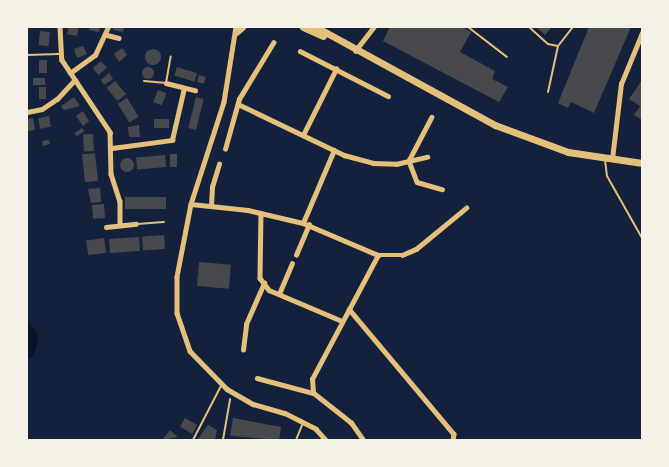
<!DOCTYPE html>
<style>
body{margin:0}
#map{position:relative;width:669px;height:467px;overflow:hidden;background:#14213d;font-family:Lato,sans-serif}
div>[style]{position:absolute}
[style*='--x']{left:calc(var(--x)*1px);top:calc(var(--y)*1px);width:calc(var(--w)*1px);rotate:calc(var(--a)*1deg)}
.water>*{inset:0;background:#0b132b}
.building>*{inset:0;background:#48494c;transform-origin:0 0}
.round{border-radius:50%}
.path>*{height:1.5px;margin:-0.75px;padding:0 0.75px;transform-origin:0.75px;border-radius:0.75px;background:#e5c07b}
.service>*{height:2px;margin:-1px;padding:0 1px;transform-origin:1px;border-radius:1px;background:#e5c07b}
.minor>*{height:4.5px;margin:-2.25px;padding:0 2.25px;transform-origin:2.25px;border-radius:2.25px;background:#e5c07b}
.secondary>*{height:7px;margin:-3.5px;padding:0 3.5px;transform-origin:3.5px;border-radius:3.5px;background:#e5c07b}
span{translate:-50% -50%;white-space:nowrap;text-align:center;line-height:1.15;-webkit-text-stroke:4.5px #f6f1e7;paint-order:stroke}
.frame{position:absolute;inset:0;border:28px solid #f6f1e7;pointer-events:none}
</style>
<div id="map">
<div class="water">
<div style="clip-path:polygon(27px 320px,37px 333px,38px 341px,34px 355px,27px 360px)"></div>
</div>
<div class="building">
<div style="clip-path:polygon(69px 27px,79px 27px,77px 36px,67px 34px)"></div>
<div style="clip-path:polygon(90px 27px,100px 27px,99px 32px,89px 30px)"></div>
<div style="clip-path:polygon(113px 27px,124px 27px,123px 32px,113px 30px)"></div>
<div style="clip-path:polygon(390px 27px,462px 27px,471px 32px,460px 52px,495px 71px,492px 79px,508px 87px,499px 102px,383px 41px)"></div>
<div style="clip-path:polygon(536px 27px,552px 27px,545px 35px)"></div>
<div style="clip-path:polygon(589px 27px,631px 27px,594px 113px,571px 102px,568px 108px,558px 103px)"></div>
<div style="left:40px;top:31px;width:10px;height:14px;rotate:6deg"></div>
<div style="clip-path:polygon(83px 46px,87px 54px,77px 58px,74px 49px)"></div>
<div style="clip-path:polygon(122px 48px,127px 55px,119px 62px,114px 54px)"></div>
<div class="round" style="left:145px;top:49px;width:16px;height:16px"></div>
<div style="left:39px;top:60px;width:8px;height:13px"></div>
<div style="left:101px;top:61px;width:9px;height:11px;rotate:49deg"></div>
<div style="left:177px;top:67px;width:21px;height:9px;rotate:17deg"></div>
<div class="round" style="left:142px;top:67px;width:12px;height:12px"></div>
<div style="clip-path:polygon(109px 73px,113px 79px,104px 85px,101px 80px)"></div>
<div style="left:199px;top:75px;width:7px;height:7px;rotate:16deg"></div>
<div style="left:33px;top:78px;width:12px;height:7px"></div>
<div style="clip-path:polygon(642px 80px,642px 120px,634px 115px,640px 106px,629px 99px)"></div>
<div style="left:115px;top:81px;width:17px;height:11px;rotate:50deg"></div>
<div style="left:39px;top:87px;width:7px;height:12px"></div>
<div style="left:158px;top:90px;width:9px;height:13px;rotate:21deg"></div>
<div style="clip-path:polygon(74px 97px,80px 106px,64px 110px,61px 106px)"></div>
<div style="left:196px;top:97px;width:8px;height:32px;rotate:14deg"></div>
<div style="left:127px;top:98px;width:22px;height:11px;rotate:58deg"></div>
<div style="clip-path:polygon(83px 111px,89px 121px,83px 126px,76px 116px)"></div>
<div style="left:49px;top:116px;width:11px;height:11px;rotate:80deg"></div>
<div style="clip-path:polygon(33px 118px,35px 130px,28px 131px,27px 119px)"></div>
<div style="left:169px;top:119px;width:9px;height:15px;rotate:90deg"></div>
<div style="clip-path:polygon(139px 125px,140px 137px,129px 137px,128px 127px)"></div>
<div style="left:82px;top:128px;width:4px;height:9px;rotate:56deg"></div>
<div style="left:93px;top:134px;width:17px;height:10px;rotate:87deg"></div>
<div style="clip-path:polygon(49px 140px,50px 144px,43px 146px,42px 141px)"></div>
<div style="left:95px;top:153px;width:28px;height:13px;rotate:84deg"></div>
<div style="left:170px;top:154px;width:7px;height:13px"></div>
<div style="left:165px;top:155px;width:12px;height:29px;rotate:85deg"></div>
<div class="round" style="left:120px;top:158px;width:14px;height:14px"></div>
<div style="clip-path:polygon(100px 188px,101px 202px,91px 203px,88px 189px)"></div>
<div style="left:166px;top:197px;width:12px;height:41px;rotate:90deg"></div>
<div style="left:104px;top:204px;width:14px;height:12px;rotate:86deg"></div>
<div style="left:164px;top:235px;width:14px;height:22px;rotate:86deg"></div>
<div style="left:139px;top:237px;width:14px;height:30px;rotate:86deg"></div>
<div style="left:104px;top:238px;width:15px;height:18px;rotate:82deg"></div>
<div style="left:199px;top:262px;width:32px;height:24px;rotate:5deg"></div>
<div style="left:185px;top:418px;width:14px;height:10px;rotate:30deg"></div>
<div style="clip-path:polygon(233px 418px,281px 427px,279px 440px,230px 436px)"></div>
<div style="clip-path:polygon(208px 425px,217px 430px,215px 440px,197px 440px)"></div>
<div style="clip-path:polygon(170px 430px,178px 437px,162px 440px)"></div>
</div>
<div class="path">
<div style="--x:223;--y:440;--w:41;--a:-80.1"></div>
</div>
<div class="service">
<div style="--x:468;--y:27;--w:49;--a:37.6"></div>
<div style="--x:529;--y:27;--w:25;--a:42"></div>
<div style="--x:548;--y:44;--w:10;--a:11"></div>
<div style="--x:558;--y:46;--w:24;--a:-52"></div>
<div style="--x:27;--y:55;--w:32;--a:-2"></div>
<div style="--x:144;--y:81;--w:22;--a:5"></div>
<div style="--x:166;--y:83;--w:27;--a:-80"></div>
<div style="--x:548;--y:92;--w:47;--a:-77.7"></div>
<div style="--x:605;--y:160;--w:16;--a:83"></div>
<div style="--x:607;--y:176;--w:71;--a:60.6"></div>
<div style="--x:137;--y:224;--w:27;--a:-4"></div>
<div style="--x:193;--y:440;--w:63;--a:-62.6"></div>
<div style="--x:296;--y:440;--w:18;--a:-68"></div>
</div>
<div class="minor">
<div style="--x:60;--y:27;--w:33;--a:87"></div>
<div style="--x:62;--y:60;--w:87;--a:56.3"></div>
<div style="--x:110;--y:132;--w:42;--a:88.6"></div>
<div style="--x:111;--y:174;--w:28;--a:72"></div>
<div style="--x:120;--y:201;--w:24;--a:90"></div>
<div style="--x:236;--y:27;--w:76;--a:99.1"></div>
<div style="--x:224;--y:102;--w:107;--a:107.9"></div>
<div style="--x:191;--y:204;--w:74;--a:100.9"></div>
<div style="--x:177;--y:277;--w:36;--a:90"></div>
<div style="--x:177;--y:313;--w:40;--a:71.1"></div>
<div style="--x:190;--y:351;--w:53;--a:45.8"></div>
<div style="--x:227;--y:389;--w:30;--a:30"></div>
<div style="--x:253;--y:404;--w:33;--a:16"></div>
<div style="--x:285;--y:413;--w:35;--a:27"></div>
<div style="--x:316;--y:429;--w:15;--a:48"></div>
<div style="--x:107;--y:35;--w:12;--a:14"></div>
<div style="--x:300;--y:51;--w:99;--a:27.1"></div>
<div style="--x:355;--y:51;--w:31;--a:-52"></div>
<div style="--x:70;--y:73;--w:31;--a:-36"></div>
<div style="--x:95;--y:55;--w:31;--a:-65"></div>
<div style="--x:166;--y:83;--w:30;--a:14"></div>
<div style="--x:238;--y:104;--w:118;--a:25.7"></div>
<div style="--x:344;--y:155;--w:30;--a:15"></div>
<div style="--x:373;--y:163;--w:23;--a:2"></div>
<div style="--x:396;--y:164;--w:32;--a:-13"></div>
<div style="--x:27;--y:112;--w:15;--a:-11"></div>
<div style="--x:42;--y:109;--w:18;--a:-34"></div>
<div style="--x:57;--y:99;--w:26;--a:-47"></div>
<div style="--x:432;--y:117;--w:50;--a:117.6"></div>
<div style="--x:409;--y:161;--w:22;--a:69"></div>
<div style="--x:417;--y:182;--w:26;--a:16"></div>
<div style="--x:303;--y:135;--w:74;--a:-63.4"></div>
<div style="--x:112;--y:148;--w:61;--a:-7.6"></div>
<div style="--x:172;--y:140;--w:53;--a:-77"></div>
<div style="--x:225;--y:149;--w:52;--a:-74.4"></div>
<div style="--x:239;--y:99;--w:66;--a:-58.7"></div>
<div style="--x:612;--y:159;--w:76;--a:-83.2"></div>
<div style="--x:621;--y:84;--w:55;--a:-67.6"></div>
<div style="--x:191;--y:204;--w:57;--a:6"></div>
<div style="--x:248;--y:210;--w:57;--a:13.3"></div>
<div style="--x:303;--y:223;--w:82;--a:23.1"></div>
<div style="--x:378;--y:255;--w:24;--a:0"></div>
<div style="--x:402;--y:255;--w:15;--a:-23"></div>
<div style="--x:416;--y:249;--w:65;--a:-39.4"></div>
<div style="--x:211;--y:206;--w:19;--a:-87"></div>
<div style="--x:212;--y:187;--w:24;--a:-73"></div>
<div style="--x:261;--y:213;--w:65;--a:90.9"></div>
<div style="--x:260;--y:278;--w:15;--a:53"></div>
<div style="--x:269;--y:290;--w:79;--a:23"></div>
<div style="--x:303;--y:223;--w:79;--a:-67"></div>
<div style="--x:106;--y:227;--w:30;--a:-6"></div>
<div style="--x:296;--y:255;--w:33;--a:-67"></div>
<div style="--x:279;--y:294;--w:33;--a:-67"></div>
<div style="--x:349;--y:309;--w:163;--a:50"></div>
<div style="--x:454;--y:434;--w:6;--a:99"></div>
<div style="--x:243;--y:350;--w:26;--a:-83"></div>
<div style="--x:246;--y:324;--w:45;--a:-66.3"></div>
<div style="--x:257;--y:378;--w:58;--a:15"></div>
<div style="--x:363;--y:440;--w:21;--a:-125"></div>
<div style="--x:351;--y:423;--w:48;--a:-141.7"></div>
<div style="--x:313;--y:393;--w:14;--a:-94"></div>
<div style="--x:312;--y:379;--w:140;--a:-62"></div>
</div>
<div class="secondary">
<div style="--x:303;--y:27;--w:22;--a:24"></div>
<div style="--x:316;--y:27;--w:204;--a:28.7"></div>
<div style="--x:495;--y:125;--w:78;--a:20.3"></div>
<div style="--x:568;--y:152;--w:75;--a:8.5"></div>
<div style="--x:236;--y:32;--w:8;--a:-40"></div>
</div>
<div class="frame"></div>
</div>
